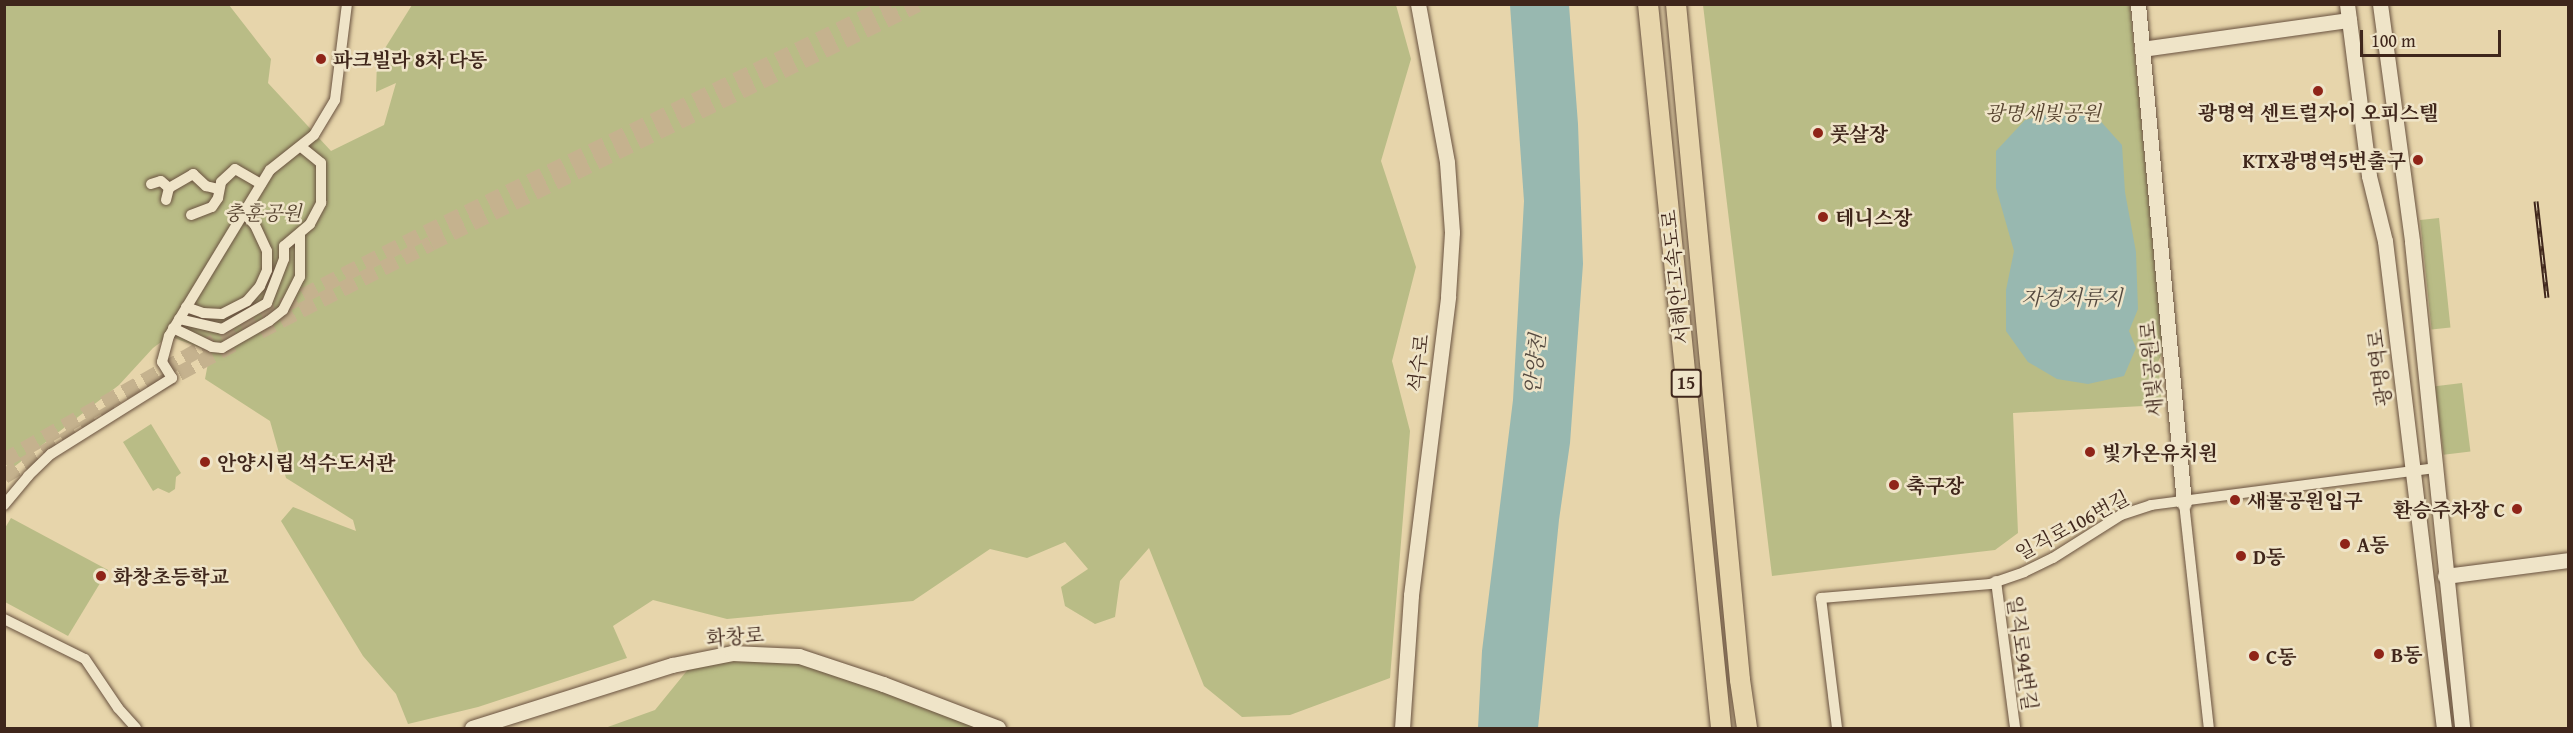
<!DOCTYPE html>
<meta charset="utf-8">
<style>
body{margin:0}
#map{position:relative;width:2573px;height:733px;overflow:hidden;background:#e7d5ab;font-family:"Gentium Book Plus","Noto Serif KR",serif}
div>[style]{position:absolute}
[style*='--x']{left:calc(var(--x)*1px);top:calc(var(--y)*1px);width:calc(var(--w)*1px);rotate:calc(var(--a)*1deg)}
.green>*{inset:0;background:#b9bc86;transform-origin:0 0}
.water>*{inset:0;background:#98b8b0}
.secondary-tunnel>*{height:15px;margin-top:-7.5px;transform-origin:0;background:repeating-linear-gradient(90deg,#c5b28e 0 15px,transparent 0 23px)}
.roads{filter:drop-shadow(0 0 2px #69523f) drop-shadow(0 0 2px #69523f)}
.street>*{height:10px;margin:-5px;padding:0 5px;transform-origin:5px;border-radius:5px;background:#efe4c8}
.secondary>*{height:15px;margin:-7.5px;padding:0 7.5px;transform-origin:7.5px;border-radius:7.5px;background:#efe4c8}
.highway>*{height:20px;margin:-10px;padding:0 10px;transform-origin:10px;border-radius:10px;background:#e7d5ab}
.rail>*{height:5px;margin-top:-2.5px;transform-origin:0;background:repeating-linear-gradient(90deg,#efe4c8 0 9px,#3f261b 0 18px);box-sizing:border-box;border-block:2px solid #3f261b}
.dots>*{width:16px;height:16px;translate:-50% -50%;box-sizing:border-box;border:3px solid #efe4c8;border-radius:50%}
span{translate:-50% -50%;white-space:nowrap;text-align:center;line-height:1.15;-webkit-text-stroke:5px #efe4c8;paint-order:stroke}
.shield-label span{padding:2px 4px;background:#efe4c8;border:2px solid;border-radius:4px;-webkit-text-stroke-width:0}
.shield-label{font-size:18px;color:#3f261b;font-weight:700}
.poi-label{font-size:20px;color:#3f261b;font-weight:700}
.left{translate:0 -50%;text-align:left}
.right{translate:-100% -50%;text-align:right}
.park-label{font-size:20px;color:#574430;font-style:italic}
.street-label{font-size:20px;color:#3f261b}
.water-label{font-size:21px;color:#554a40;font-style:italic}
.frame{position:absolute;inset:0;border:6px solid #3f261b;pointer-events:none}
.scale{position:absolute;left:2360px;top:30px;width:141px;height:27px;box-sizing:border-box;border:3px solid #3f261b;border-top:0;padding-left:8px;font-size:18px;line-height:21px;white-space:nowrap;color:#3f261b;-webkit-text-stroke:4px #efe4c8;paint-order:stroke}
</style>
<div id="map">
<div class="green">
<div style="clip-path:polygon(4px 5px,229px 5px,271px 59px,268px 83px,331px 151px,384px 125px,396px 83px,376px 92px,377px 61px,412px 5px,1396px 5px,1411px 59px,1381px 161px,1416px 267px,1392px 361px,1410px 431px,1390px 678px,1290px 715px,1242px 717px,1204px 686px,1149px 548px,1120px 581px,1115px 617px,1095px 624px,1065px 606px,1061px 587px,1088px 569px,1065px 542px,1027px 558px,990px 549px,913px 601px,727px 619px,653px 600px,613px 626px,627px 658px,478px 707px,408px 724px,396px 694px,363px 656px,281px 521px,293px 507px,356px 531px,353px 520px,286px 478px,270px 421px,205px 379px,209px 358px,201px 348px,169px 336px,153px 348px,119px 385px,10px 470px,5px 463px)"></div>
<div style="clip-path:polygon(1703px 5px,2130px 5px,2163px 351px,2158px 362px,2162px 405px,2013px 413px,2018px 533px,1995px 550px,1772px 576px)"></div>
<div style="left:2439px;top:218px;width:110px;height:19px;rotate:84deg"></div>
<div style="left:2462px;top:383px;width:69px;height:27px;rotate:83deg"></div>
<div style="clip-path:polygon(151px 424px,181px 473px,176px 477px,175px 489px,169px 493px,158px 488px,153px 491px,123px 442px)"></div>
<div style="clip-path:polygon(11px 518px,108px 570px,68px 636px,5px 602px,5px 528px)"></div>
<div style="clip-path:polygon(756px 657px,799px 660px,993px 728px,605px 728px,655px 710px,690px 667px)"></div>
</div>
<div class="water">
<div style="clip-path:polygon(1510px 5px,1569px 5px,1578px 124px,1583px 264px,1570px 443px,1559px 520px,1538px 728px,1478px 728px,1482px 651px,1513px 400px,1524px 201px)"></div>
<div style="clip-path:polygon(2063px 110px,2095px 115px,2122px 145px,2125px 192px,2136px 252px,2138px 309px,2129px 331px,2136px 348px,2124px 376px,2088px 384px,2057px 379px,2028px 362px,2006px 331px,2006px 290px,2014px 251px,1996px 188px,1996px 151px,2025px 120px)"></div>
</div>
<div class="secondary-tunnel">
<div style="--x:260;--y:331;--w:192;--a:-27.2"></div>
<div style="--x:431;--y:243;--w:542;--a:-26.14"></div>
<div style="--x:159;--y:384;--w:84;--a:-28.4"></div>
<div style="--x:4;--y:460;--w:227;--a:-29.6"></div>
<div style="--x:201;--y:348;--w:253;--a:-27.3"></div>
<div style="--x:426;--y:232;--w:517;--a:-26.17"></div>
<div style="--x:4;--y:476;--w:130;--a:-31.1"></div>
</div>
<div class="roads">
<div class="street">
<div style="--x:151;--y:184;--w:10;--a:-17"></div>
<div style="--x:161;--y:181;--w:11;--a:41"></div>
<div style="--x:166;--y:200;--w:12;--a:-76"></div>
<div style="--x:169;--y:188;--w:28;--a:-30"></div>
<div style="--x:193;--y:174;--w:18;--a:43"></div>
<div style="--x:206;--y:186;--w:12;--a:14"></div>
<div style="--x:191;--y:215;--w:22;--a:-21"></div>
<div style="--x:212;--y:207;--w:11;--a:-56"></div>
<div style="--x:218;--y:198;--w:16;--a:-79"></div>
<div style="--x:221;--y:182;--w:19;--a:-43"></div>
<div style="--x:235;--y:169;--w:30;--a:30"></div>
<div style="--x:186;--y:307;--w:18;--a:19"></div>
<div style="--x:203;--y:313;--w:19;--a:3"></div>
<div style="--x:222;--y:314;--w:28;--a:-27"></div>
<div style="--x:247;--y:301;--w:20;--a:-49"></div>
<div style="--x:260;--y:286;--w:17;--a:-66"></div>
<div style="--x:267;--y:270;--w:19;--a:-90"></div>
<div style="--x:267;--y:251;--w:29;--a:-115"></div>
<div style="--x:255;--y:225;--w:16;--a:-133"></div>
<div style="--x:179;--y:319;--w:44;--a:13.1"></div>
<div style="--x:222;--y:329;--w:52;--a:-30"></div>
<div style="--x:267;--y:303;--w:47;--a:-68.9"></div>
<div style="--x:284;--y:259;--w:13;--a:-90"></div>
<div style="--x:284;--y:246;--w:34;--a:-40"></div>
<div style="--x:310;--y:224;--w:24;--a:-62"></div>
<div style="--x:321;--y:203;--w:40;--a:-90"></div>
<div style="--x:321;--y:163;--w:26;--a:-141"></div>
<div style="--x:173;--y:328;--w:43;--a:26"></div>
<div style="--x:212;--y:347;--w:10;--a:6"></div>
<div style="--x:222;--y:348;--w:54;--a:-29.9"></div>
<div style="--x:269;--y:321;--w:18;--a:-38"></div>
<div style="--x:283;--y:310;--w:37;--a:-63"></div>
<div style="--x:300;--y:277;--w:42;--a:-90"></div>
<div style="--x:2184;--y:503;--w:226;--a:83.7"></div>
<div style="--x:4;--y:505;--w:38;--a:-50"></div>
<div style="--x:28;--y:476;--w:32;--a:-44"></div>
<div style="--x:51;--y:454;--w:143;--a:-32.1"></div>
<div style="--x:172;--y:378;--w:19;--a:-122"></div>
<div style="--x:162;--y:362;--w:27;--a:-75"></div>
<div style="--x:169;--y:336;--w:194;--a:-58.7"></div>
<div style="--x:270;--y:170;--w:56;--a:-38.5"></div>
<div style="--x:314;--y:135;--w:41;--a:-59"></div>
<div style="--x:335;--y:100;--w:97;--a:-82.9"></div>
<div style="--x:1996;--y:581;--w:148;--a:82.6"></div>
<div style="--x:4;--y:619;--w:90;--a:26.3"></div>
<div style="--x:85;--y:659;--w:59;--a:56"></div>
<div style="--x:118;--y:708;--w:27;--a:48"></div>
<div style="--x:1837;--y:728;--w:131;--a:-97"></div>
<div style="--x:1821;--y:598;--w:170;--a:-4.7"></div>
<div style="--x:1990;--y:584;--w:36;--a:-19"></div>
<div style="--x:2024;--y:572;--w:32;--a:-26"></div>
<div style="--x:2053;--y:558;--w:80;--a:-32.3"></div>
<div style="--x:2121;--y:515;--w:32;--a:-18"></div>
<div style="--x:2151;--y:505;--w:285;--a:-7.4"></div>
</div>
<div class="secondary">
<div style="--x:2138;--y:4;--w:501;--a:84.73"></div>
<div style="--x:2347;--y:4;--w:173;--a:82.7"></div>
<div style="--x:2369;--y:176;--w:67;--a:76.2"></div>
<div style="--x:2385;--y:241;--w:491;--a:83.1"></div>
<div style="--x:2380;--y:4;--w:240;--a:82.3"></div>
<div style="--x:2412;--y:242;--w:489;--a:84.1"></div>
<div style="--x:2142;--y:49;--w:209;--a:-8"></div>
<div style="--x:2445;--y:576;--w:124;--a:-7.4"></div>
<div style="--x:472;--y:728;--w:210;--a:-17.5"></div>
<div style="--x:672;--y:665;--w:61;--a:-11.3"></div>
<div style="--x:732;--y:653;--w:67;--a:2.6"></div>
<div style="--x:799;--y:656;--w:89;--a:18.4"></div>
<div style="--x:883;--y:684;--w:123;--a:20.9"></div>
<div style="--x:1402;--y:728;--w:133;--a:-86.1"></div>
<div style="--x:1411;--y:595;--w:301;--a:-82.9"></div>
<div style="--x:1448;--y:296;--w:64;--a:-86.4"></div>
<div style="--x:1452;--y:232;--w:70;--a:-94.1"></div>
<div style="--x:1447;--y:162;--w:161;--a:-100.4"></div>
</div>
<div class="highway">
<div style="--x:1648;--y:4;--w:728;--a:84.24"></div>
<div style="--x:1676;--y:4;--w:679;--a:84.59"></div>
<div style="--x:1740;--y:680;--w:49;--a:81.7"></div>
</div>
</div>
<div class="rail">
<div style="--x:2536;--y:201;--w:97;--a:83.5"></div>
</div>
<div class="dots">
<div style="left:321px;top:59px;background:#8f2418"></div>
<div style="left:2318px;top:91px;background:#8f2418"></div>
<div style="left:1818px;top:133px;background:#8f2418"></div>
<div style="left:2418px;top:160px;background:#8f2418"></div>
<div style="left:1823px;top:217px;background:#8f2418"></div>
<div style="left:2090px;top:452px;background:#8f2418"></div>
<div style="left:205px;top:462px;background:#8f2418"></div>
<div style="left:1894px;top:485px;background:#8f2418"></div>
<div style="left:2235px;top:500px;background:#8f2418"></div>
<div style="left:2517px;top:509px;background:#8f2418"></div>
<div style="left:2345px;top:544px;background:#8f2418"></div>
<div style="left:2241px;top:556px;background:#8f2418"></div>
<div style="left:101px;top:576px;background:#8f2418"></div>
<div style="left:2379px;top:654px;background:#8f2418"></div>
<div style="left:2254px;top:656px;background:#8f2418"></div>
</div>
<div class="shield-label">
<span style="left:1686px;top:383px">15</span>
</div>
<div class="poi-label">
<span class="left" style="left:333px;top:59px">파크빌라 8차 다동</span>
<span style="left:2318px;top:112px">광명역 센트럴자이 오피스텔</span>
<span class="left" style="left:1830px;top:133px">풋살장</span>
<span class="right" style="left:2406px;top:160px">KTX광명역5번출구</span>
<span class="left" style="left:1835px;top:217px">테니스장</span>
<span class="left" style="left:2102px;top:452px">빛가온유치원</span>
<span class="left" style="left:217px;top:462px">안양시립 석수도서관</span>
<span class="left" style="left:1906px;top:485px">축구장</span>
<span class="left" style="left:2247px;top:500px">새물공원입구</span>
<span class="right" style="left:2505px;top:509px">환승주차장 C</span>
<span class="left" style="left:2357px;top:544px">A동</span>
<span class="left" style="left:2253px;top:556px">D동</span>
<span class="left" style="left:113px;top:576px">화창초등학교</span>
<span class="left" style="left:2391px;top:654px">B동</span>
<span class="left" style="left:2266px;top:656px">C동</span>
</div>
<div class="park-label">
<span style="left:2043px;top:112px">광명새빛공원</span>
<span style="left:263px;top:212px">충훈공원</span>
</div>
<div class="street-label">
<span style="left:1675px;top:277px;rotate:-96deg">서해안고속도로</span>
<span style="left:1418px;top:363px;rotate:-83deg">석수로</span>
<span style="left:2379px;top:368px;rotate:-97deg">광명역로</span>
<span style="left:2151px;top:369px;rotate:-95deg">새빛공원로</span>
<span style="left:2072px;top:525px;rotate:-28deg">일직로106번길</span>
<span style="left:735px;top:636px;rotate:-4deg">화창로</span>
<span style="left:2023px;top:653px;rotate:82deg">일직로94번길</span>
</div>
<div class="water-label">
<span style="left:2072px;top:298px">자경저류지</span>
<span style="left:1535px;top:364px;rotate:-84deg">안양천</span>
</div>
<div class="frame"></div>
<div class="scale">100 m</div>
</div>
